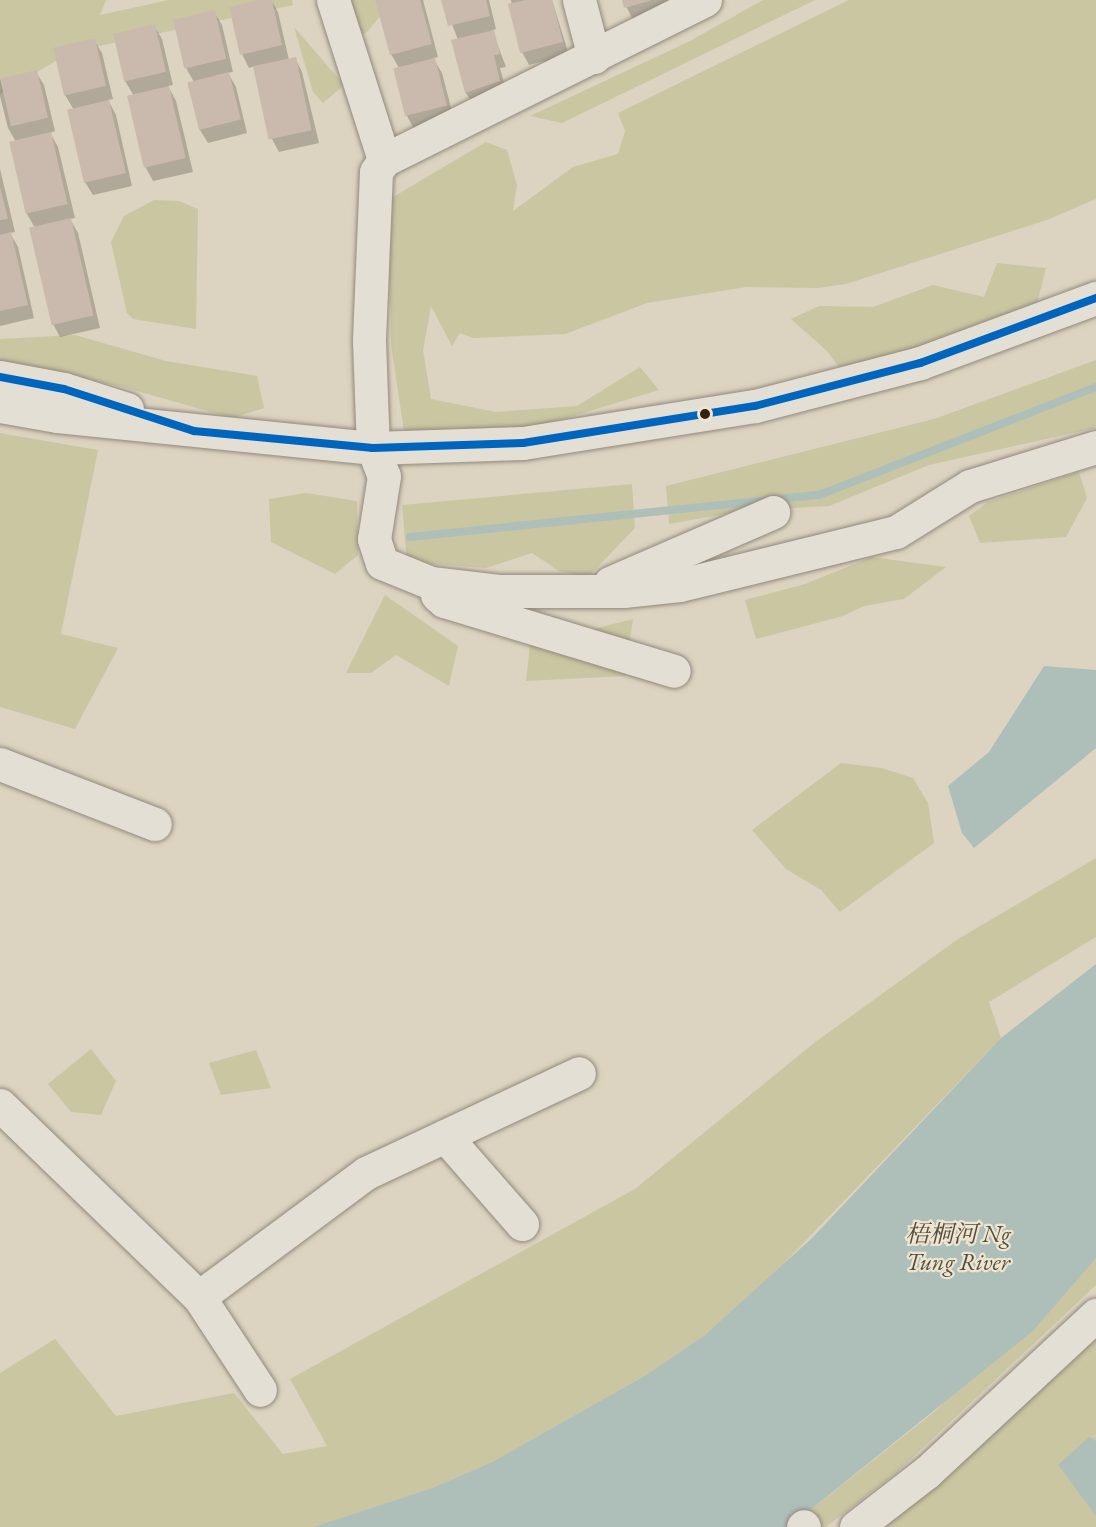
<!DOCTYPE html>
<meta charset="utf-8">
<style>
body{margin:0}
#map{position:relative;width:1096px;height:1527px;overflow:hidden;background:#dcd3c0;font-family:"EB Garamond","Noto Serif SC",serif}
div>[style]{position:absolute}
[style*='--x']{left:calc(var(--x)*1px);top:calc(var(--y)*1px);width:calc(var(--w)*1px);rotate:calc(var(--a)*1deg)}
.green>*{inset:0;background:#cac6a2}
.water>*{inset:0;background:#aebfba}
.shadow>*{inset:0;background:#0003}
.stream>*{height:8px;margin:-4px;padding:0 4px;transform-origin:4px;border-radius:4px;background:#aebfba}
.building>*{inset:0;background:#cabaad;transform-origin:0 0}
.roads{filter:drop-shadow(0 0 2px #91897c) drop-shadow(0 0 2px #91897c)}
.minor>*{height:33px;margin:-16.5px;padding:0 16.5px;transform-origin:16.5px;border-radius:16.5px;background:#e4dfd5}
.bus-1>*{height:8px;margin:-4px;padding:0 4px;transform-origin:4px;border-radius:4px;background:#0065bd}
.dots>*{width:16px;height:16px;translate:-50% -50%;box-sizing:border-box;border:3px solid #efe5cf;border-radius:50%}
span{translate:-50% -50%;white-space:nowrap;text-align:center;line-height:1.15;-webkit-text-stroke:4.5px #efe5cf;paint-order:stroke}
.water-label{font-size:24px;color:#524d41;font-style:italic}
</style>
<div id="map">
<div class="green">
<div style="clip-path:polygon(0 0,106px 0,100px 15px,169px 0,292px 0,293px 5px,71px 52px,0 94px)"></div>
<div style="clip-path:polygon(346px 0,394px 0,367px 32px,354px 38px)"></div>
<div style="clip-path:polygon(763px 0,815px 0,562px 123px,530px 116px,690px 41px)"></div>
<div style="clip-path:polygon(849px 0,1096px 0,1096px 199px,1047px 220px,846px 284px,818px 288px,746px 287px,647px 303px,565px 334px,473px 338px,460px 333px,452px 346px,431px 306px,423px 350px,431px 399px,496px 412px,577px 406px,640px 367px,659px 390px,507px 436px,404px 431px,391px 345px,388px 200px,486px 142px,507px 150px,517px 185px,513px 211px,573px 167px,618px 154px,625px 131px,618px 113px)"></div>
<div style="clip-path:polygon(294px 27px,344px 85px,323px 103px,313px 92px)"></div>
<div style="clip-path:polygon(154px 200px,179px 201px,198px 209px,196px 329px,133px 319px,127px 313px,111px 242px,124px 216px)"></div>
<div style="clip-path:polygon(997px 263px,1046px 268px,1028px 339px,858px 393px,828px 352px,791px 319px,819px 306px,873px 307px,933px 285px,984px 297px)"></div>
<div style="clip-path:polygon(75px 335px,166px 361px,257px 376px,264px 408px,232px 418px,123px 387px,0 361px,0 339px)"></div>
<div style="clip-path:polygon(1096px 360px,1096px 428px,929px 465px,829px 506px,741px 511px,669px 524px,666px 486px,934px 419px)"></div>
<div style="clip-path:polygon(0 433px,98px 450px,61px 634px,118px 648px,75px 729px,0 707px)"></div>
<div style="clip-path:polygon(1079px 472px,1087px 498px,1066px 537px,980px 543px,969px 516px,988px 502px)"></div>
<div style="clip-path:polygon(632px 484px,635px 528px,588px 577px,559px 571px,532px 553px,486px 568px,407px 562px,402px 505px)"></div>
<div style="clip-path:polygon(306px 493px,357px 501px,358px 555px,335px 574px,271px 542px,269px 499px)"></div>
<div style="clip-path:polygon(872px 557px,946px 567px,904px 599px,864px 606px,843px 616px,756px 639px,745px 600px,805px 584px)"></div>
<div style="clip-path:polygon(385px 595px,458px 646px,449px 686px,396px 655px,371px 673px,346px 673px)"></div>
<div style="clip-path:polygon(633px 619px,625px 676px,526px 681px,530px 645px)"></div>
<div style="clip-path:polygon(841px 763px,882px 768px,913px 778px,928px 803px,934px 843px,840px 912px,821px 890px,786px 869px,752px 830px)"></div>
<div style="clip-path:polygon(1096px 858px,1096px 937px,989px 1002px,1001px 1038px,765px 1283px,705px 1335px,646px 1375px,492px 1462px,432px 1488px,313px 1527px,0 1527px,0 1373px,55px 1339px,116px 1416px,234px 1393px,283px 1454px,327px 1446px,290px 1379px,635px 1189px,814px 1043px,958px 939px)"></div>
<div style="clip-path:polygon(91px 1049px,116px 1081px,101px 1115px,71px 1112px,48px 1084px)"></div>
<div style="clip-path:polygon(256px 1050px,271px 1088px,221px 1095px,209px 1063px)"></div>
<div style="clip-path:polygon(1096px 1258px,1096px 1285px,895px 1474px,826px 1527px,789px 1527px,934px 1412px)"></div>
<div style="clip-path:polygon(1096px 1314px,1096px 1435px,1089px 1438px,1096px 1436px,1096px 1445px,1059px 1465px,1084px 1495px,1096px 1516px,1096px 1527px,848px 1527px)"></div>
</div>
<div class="water">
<div style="clip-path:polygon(1044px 666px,1096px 670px,1096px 748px,974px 848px,962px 833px,948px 786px,989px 752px)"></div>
<div style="clip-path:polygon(1096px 964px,1096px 1258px,1033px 1331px,789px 1527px,313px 1527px,432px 1488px,492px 1462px,646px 1375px,705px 1335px,812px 1238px,1001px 1038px)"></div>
<div style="clip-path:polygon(1089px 1437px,1096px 1441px,1096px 1516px,1058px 1465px)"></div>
</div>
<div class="shadow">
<div style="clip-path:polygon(265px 0,271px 0,278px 12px,289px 60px,295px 58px,302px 72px,319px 143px,279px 152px,272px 139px,255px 66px,249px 68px,242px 54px)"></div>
<div style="clip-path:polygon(377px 0,423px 0,438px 57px,433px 58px,442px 73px,454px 119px,414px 129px,407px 116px,399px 68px,391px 54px)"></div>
<div style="clip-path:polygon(443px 0,489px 0,496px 29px,492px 30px,506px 67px,500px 68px,507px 94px,474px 106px,466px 93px,453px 41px,458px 40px)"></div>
<div style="clip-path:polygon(511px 0,552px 0,569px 55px,529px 65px,522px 52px)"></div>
<div style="clip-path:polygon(623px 0,670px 0,633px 20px)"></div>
<div style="clip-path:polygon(214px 12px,222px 25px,233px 72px,228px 73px,236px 87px,247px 133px,208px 143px,200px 130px,189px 83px,194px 82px,186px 68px)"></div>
<div style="clip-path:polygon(154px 26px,162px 39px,173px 85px,168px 86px,176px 101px,193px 172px,153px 181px,146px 168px,134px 96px,125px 81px)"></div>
<div style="clip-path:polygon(94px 40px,102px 53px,113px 99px,108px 100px,116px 115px,132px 186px,93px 195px,85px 182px,74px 110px,65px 95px)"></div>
<div style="clip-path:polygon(36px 72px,44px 85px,55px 131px,50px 133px,58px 147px,75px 218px,70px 219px,78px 233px,100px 328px,60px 337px,53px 324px,35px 228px,27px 214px,11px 143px,16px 142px,8px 128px,0 96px,0 80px)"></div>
<div style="clip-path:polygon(0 169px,15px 232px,10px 233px,18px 247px,34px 318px,0 326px)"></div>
</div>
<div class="stream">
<div style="--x:410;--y:537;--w:411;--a:-5.9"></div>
<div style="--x:819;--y:495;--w:297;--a:-21.3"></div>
</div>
<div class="building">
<div style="clip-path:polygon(258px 0,272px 0,282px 45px,240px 55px,229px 7px)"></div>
<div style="clip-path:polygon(375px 0,420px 0,432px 44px,390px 55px)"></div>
<div style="clip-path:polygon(441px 0,486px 0,490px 16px,448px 26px)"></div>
<div style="clip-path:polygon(525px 0,552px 0,563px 42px,520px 53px,508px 4px)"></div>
<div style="clip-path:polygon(622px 0,650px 0,650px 1px,624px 8px)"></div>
<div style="left:215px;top:10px;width:50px;height:43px;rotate:77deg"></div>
<div style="left:155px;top:24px;width:49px;height:43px;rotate:77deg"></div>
<div style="clip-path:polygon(494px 30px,500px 54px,494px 55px,500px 81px,465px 93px,451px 40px)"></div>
<div style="left:95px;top:38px;width:49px;height:43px;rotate:77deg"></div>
<div style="left:296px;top:57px;width:75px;height:44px;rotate:78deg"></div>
<div style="left:435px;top:58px;width:49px;height:43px;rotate:76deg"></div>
<div style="left:37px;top:70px;width:49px;height:38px;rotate:77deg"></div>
<div style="left:229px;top:72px;width:49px;height:43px;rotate:76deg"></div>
<div style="left:169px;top:86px;width:74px;height:43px;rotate:77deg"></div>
<div style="left:109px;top:100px;width:75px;height:43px;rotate:77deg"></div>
<div style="left:51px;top:132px;width:74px;height:43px;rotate:77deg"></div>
<div style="clip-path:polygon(0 187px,8px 219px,0 220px)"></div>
<div style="left:71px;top:218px;width:100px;height:43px;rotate:77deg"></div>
<div style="clip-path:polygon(11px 232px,28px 305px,0 311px,0 235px)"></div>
</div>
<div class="roads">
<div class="minor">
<div style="--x:333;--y:0;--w:168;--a:72.3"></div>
<div style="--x:579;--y:0;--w:59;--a:75.3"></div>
<div style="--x:705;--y:0;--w:359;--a:153.5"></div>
<div style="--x:384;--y:160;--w:14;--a:124"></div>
<div style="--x:376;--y:172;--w:169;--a:92.4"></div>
<div style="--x:369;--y:341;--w:107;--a:87.9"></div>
<div style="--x:373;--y:448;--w:30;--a:69"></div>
<div style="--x:384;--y:476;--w:64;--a:99"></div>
<div style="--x:374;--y:539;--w:25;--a:72"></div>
<div style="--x:382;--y:563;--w:53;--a:22.2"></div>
<div style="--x:431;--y:583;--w:68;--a:6.7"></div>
<div style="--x:499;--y:591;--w:124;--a:0"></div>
<div style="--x:623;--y:591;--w:57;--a:-6"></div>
<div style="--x:680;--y:585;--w:222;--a:-13.8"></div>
<div style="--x:896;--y:532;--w:87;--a:-31.9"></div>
<div style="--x:970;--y:486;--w:132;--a:-17.2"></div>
<div style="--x:0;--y:377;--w:65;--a:10.6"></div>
<div style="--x:64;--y:389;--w:66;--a:17.6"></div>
<div style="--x:0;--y:406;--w:58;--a:10"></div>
<div style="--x:57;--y:416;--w:318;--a:5.8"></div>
<div style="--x:373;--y:448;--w:150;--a:-1.9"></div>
<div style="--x:523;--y:443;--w:235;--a:-9.1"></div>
<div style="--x:755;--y:406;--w:171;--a:-14.6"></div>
<div style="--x:920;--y:363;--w:188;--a:-20.3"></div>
<div style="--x:610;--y:583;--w:178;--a:-23.5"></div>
<div style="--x:437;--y:595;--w:9;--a:41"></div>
<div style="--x:444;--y:601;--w:240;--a:16.9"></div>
<div style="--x:0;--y:764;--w:166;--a:21.2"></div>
<div style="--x:0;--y:1105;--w:277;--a:44"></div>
<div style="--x:199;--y:1297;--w:111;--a:56.7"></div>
<div style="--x:445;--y:1136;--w:117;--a:48.8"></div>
<div style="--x:199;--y:1297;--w:208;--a:-36.6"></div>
<div style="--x:366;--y:1173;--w:235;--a:-25.1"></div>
<div style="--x:803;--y:1527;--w:1;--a:-45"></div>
<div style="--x:856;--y:1527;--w:90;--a:-37.8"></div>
<div style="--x:927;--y:1472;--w:231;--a:-42.9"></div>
</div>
</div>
<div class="bus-1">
<div style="--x:0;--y:377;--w:65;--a:10.6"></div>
<div style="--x:64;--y:389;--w:137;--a:17.9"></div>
<div style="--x:194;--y:431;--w:180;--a:5.4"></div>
<div style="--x:373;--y:448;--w:150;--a:-1.9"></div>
<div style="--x:523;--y:443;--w:235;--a:-9.1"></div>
<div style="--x:755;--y:406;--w:171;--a:-14.6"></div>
<div style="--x:920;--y:363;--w:188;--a:-20.3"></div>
</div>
<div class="dots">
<div style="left:705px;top:414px;background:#33200f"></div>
</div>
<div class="water-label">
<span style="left:958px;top:1248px">梧桐河 Ng<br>Tung River</span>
</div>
</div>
